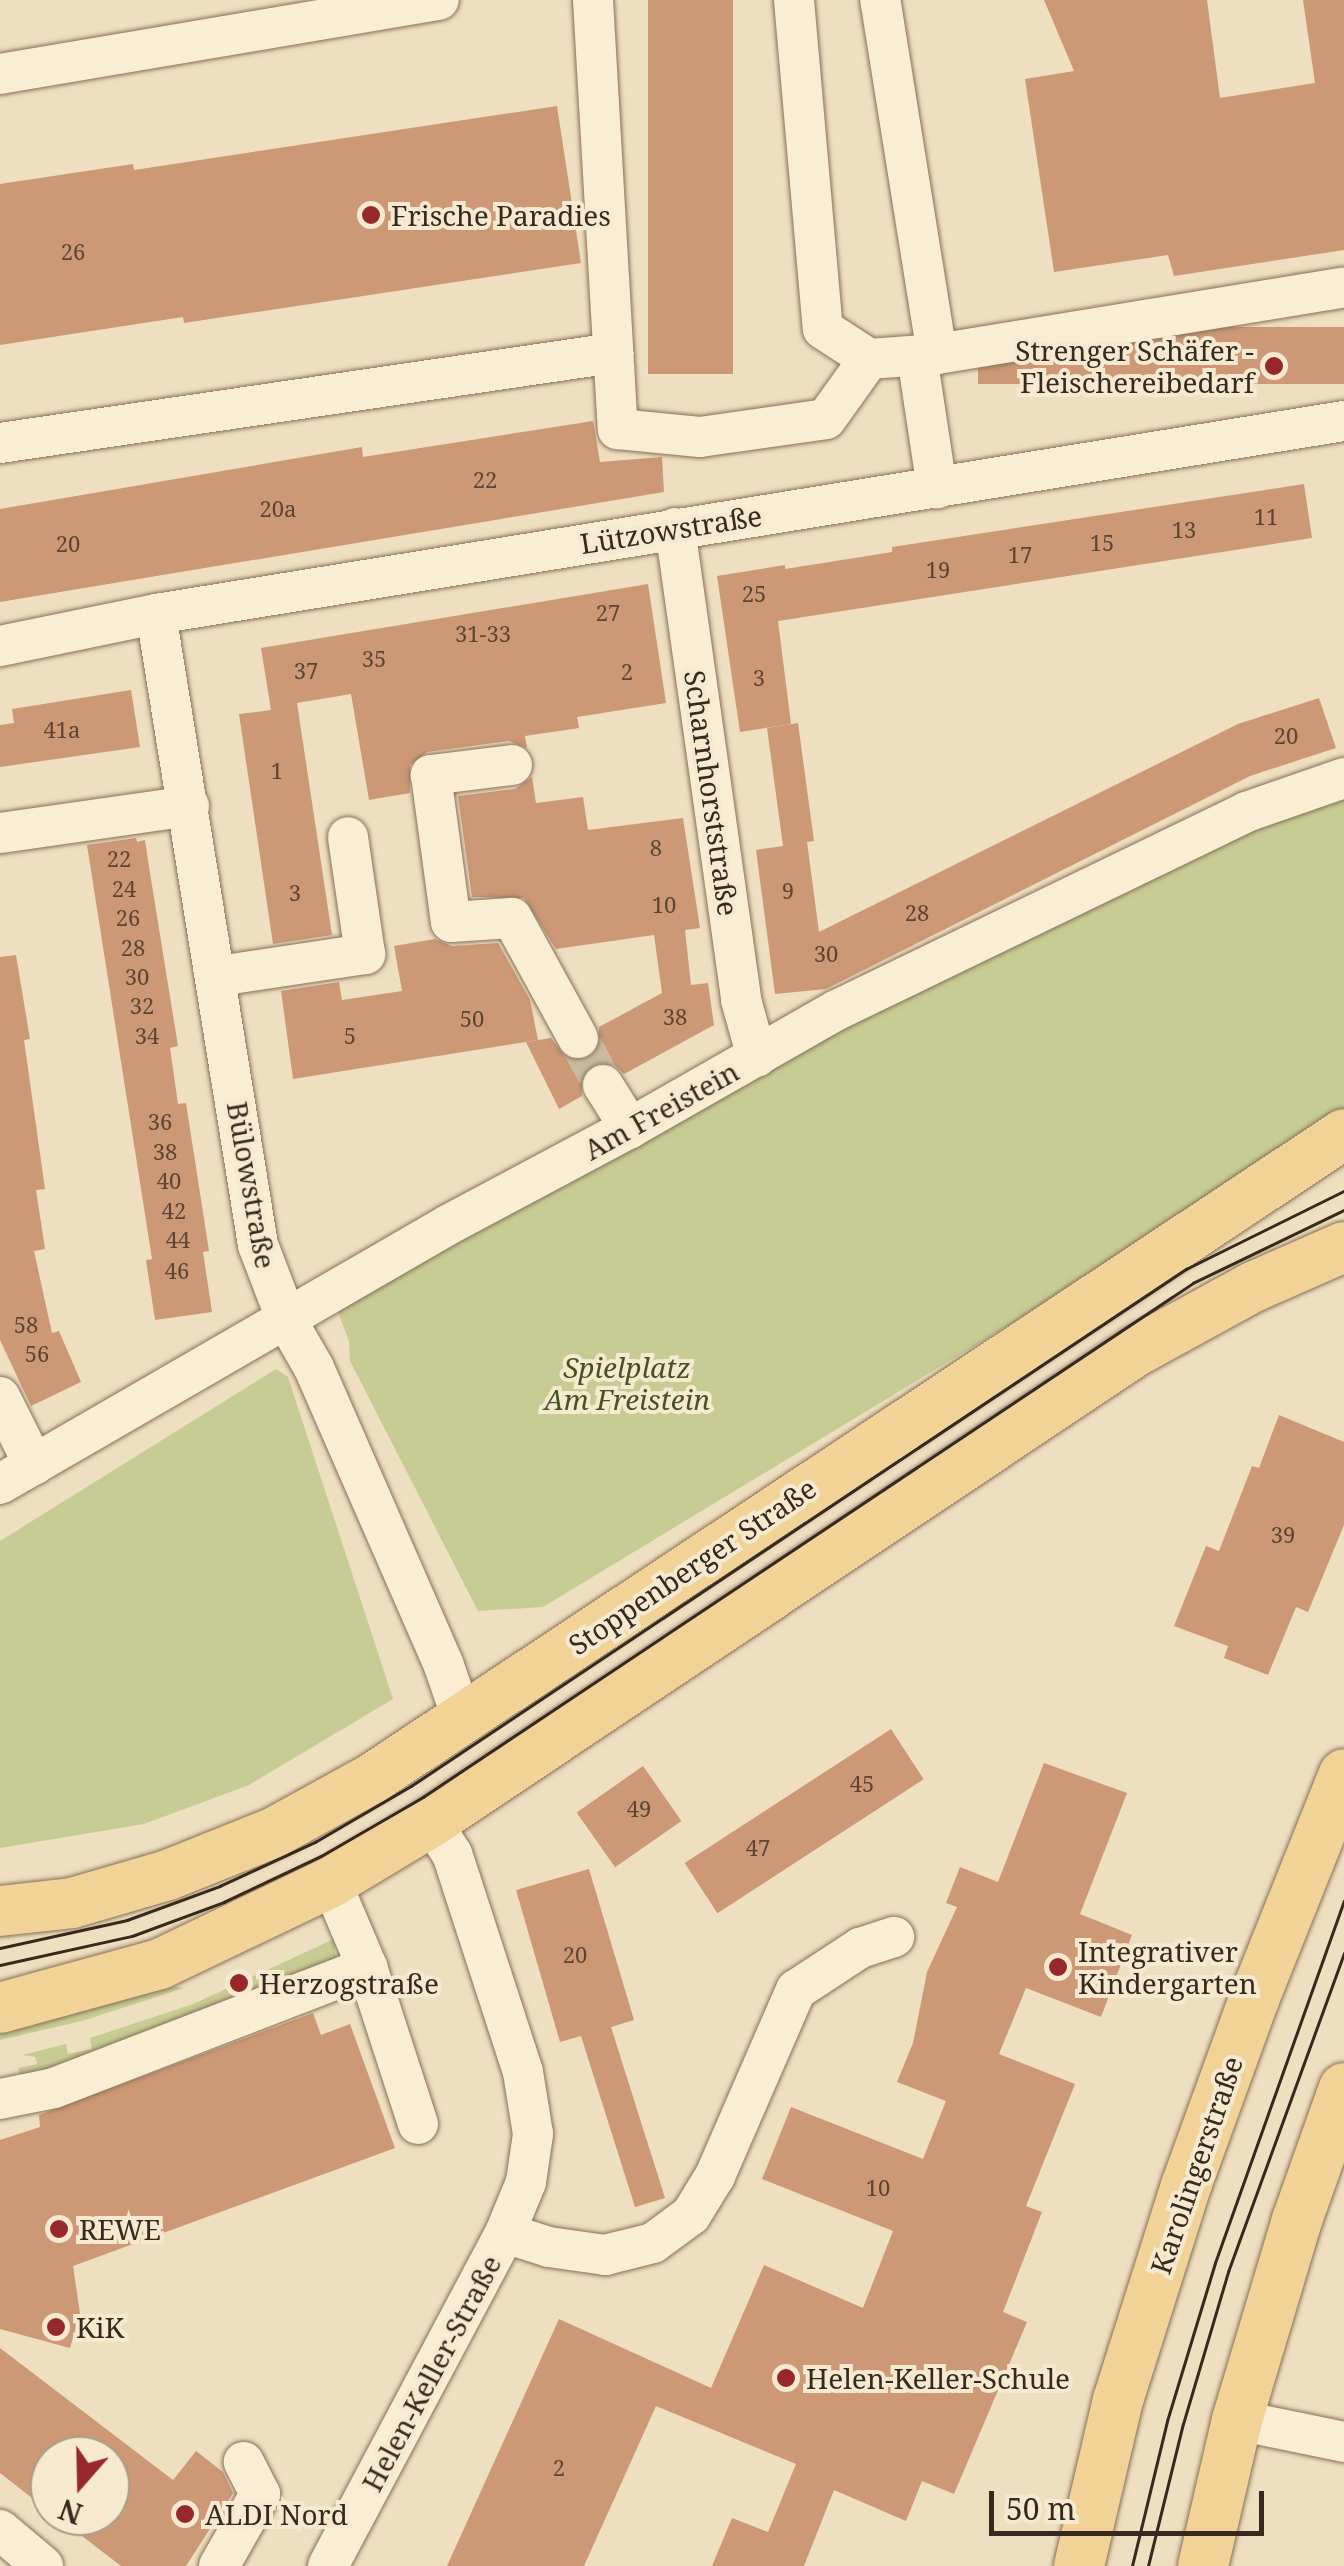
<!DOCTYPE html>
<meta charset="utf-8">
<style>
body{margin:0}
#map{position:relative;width:1344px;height:2566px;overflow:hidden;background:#eedfc0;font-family:"Noto Serif",serif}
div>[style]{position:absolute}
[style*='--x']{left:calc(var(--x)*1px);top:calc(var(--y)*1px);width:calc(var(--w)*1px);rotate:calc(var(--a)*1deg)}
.green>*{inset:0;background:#c7cc94}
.building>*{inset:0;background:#cc9876;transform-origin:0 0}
.minor-tunnel>*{height:40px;margin-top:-20px;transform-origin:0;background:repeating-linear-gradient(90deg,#c9bb9f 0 40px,transparent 0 60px)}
.roads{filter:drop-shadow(0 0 2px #877058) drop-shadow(0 0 2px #877058)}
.minor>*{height:40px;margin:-20px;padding:0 20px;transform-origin:20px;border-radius:20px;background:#f9edd3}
.major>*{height:50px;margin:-25px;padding:0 25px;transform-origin:25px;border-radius:25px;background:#f2d397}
.tram>*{height:2.5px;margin:-1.25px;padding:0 1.25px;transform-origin:1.25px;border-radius:1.25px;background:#37291d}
.dots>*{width:28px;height:28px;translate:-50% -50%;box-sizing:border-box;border:5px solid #f5ead0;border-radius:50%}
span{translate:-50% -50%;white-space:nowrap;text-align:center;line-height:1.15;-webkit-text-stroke:8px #f5ead0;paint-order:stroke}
.number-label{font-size:22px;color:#5c4533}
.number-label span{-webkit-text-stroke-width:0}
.poi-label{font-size:28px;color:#37291d}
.left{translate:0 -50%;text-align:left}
.right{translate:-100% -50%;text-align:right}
.street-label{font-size:28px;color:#37291d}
.park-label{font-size:28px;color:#485323;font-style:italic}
.north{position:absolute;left:30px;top:2436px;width:100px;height:100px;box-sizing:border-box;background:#f5ead0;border:2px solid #a99d88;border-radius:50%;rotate:200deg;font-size:28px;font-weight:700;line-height:40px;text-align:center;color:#37291d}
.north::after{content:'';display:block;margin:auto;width:35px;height:45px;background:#96282b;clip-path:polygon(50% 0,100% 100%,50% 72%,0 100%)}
.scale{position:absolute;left:989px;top:2491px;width:275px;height:45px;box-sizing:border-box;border:5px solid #37291d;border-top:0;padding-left:12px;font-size:30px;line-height:35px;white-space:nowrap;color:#37291d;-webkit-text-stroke:8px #f5ead0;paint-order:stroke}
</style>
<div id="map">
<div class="green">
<div style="clip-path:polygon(1344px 785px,1344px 1122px,543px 1607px,478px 1611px,350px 1361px,349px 1341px,333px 1299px,628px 1134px)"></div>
<div style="clip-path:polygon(276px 1369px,288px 1377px,393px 1699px,249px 1785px,144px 1824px,0 1848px,0 1541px)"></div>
<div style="clip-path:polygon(334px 1939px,336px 1964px,21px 2079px,18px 2068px,37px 2064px,35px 2057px,22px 2055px,66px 2044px,68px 2054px,92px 2049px,90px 2038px,193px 2004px)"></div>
<div style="clip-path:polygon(160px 1984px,184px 1988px,82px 2021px,0 2040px,0 2029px)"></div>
</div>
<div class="building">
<div style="left:648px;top:0;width:85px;height:374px"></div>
<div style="clip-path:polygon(1044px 0,1207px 0,1220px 98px,1315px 83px,1303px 0,1344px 0,1344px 250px,1174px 276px,1168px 255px,1054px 272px,1025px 79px,1074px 71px)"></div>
<div style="clip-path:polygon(557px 106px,581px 263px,184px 323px,183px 317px,0 345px,0 184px,133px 164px,134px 170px)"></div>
<div style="left:1344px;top:327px;width:57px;height:366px;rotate:90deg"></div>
<div style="clip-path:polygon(593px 421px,600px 462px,662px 457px,664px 492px,0 602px,0 509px,362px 447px,363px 457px)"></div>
<div style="clip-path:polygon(1304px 484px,1312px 538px,778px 621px,791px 724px,740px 732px,717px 576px,785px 565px,785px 569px,817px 564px,892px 552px,892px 547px)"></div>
<div style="clip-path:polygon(648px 584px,666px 703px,577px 717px,579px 728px,525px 736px,527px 748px,509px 741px,427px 752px,410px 765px,410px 793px,369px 800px,351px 694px,297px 703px,332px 935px,273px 944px,239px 714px,271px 710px,261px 648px)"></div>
<div style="clip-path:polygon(131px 690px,140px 747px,0 767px,0 725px,14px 723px,12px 709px)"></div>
<div style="clip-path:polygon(1319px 698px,1336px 748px,1250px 776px,826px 989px,775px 994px,756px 850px,783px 846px,767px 728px,798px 723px,814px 841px,807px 842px,819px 932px,1238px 724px)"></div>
<div style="clip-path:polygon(532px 777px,536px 803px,583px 797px,588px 830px,683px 818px,700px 928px,685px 930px,691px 985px,708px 983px,714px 1025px,624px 1074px,613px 1064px,591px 1064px,582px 1075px,582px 1096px,559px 1109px,526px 1042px,551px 1038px,567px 1059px,589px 1059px,599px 1049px,599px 1027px,662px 993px,654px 935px,556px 949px,524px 898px,472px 897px,458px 796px,515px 789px)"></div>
<div style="clip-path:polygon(136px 838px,137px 842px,145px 840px,150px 873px,178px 1046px,170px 1048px,178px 1104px,186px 1103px,209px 1251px,203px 1252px,212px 1312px,155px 1320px,146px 1260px,152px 1259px,87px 845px)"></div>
<div style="clip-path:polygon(435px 939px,452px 946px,498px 943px,530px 1000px,538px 1040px,293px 1079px,281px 991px,339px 982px,342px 1000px,402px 991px,394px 946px)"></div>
<div style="clip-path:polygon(16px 955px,30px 1039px,24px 1040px,45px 1189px,36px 1190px,45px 1249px,34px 1251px,52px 1333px,59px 1331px,81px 1382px,31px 1406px,0 1340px,0 957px)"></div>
<div style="clip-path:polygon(1279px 1415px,1344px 1442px,1344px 1525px,1308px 1612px,1296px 1607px,1268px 1675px,1224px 1658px,1228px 1646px,1174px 1626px,1206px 1546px,1219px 1551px,1252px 1466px,1259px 1468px)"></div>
<div style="left:891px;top:1729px;width:60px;height:246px;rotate:57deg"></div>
<div style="clip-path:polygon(1044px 1763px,1127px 1793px,1080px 1914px,1132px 1935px,1101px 2017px,1026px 1988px,999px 2054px,1075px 2084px,1026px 2206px,1042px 2212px,1003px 2312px,1027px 2322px,954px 2494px,922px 2481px,906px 2521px,834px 2490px,804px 2566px,712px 2566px,732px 2518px,768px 2532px,796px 2464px,656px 2406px,584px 2566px,447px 2566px,559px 2319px,711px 2388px,764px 2265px,863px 2308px,893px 2231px,762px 2179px,791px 2107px,923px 2159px,946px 2101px,897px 2082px,913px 2043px,927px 1972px,957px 1907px,946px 1903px,960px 1867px,998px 1882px)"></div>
<div style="left:643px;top:1766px;width:67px;height:81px;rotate:55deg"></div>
<div style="clip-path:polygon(589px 1869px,634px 2020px,611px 2027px,665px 2198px,635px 2207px,581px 2036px,560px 2042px,516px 1890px)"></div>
<div style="clip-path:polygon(313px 2013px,321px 2035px,350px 2024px,395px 2148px,73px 2266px,80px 2313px,70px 2348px,0 2329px,0 2140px,40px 2127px,39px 2115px)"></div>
<div style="clip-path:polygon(0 2348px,173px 2480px,196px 2451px,223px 2472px,233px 2493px,186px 2566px,121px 2566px,56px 2516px,110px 2516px,110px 2456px,50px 2456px,50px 2512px,0 2473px)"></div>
</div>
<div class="minor-tunnel">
<div style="--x:578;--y:1038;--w:53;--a:62"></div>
</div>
<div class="roads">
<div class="minor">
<div style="--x:593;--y:0;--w:430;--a:86.7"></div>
<div style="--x:618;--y:429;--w:82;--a:5.6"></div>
<div style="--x:700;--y:437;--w:127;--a:-8.1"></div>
<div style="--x:826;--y:419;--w:74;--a:-54.4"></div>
<div style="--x:869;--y:359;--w:68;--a:-4.2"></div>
<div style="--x:937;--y:354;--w:359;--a:-99.1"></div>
<div style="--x:794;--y:0;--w:330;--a:85"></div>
<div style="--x:823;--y:329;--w:55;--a:33.1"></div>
<div style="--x:0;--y:74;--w:445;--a:-9.6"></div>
<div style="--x:937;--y:354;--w:412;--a:-9.3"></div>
<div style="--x:917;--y:356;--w:134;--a:81.4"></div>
<div style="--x:0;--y:443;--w:620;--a:-8.35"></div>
<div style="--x:675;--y:528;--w:477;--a:82"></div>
<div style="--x:741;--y:1000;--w:59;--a:74.3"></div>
<div style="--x:156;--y:614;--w:639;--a:80.82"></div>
<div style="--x:258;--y:1245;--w:81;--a:69.1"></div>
<div style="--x:287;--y:1321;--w:54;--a:60.1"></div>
<div style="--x:314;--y:1368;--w:325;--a:66.4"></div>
<div style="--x:444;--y:1666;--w:58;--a:70.9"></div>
<div style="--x:0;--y:646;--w:159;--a:-11.6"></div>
<div style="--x:156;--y:614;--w:1204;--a:-9.23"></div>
<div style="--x:512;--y:765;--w:82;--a:173"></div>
<div style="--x:431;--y:775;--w:148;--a:82.3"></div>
<div style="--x:451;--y:922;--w:61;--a:-3.8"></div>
<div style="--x:512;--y:918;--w:137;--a:61.2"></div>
<div style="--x:0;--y:833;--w:191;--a:-8.1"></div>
<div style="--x:218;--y:976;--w:149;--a:-8.5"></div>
<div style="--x:365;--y:954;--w:118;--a:-98.3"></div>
<div style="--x:603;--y:1085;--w:51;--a:57.9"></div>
<div style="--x:0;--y:1397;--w:76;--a:63.4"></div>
<div style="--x:0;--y:1484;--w:517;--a:-30.03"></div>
<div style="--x:448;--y:1225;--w:206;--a:-28.1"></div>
<div style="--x:630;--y:1128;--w:238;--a:-29.7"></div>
<div style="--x:837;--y:1010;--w:454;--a:-25.8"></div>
<div style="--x:1246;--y:812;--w:104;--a:-19.1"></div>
<div style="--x:331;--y:1882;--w:92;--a:67"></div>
<div style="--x:367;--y:1967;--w:165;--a:72"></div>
<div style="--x:0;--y:2099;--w:55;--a:-11.5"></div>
<div style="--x:54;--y:2088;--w:336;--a:-21.1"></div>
<div style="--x:505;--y:2233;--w:46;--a:17.7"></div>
<div style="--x:549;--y:2247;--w:57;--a:8.1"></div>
<div style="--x:605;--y:2255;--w:49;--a:-14"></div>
<div style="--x:653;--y:2243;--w:47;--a:-36.4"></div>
<div style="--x:691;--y:2215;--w:46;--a:-58.4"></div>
<div style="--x:715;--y:2176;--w:203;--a:-66.5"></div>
<div style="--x:796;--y:1990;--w:77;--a:-33.3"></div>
<div style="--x:860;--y:1948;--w:36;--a:-18"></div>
<div style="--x:1237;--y:2420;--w:109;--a:11.6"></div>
<div style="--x:0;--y:2530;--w:56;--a:39.9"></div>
<div style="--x:219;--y:2566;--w:83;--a:-60.3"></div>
<div style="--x:260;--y:2494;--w:36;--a:-117"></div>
<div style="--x:328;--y:2566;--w:377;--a:-62"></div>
<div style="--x:505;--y:2233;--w:55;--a:-67.6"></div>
<div style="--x:526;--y:2182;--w:49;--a:-81.7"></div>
<div style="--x:533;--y:2134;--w:63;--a:-99.2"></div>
<div style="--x:523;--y:2072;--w:229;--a:-108"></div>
<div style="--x:452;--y:1854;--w:38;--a:-123"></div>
</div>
<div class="major">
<div style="--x:0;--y:1911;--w:72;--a:-6.3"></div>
<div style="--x:72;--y:1903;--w:100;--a:-16.3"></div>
<div style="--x:168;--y:1875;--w:113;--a:-21.8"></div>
<div style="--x:273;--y:1833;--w:114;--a:-28.8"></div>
<div style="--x:373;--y:1778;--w:1165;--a:-33.55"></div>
<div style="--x:0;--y:2008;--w:166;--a:-15.4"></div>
<div style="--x:160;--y:1964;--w:190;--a:-25.6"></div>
<div style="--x:331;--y:1882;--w:117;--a:-31"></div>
<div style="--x:431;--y:1822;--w:848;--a:-33.75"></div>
<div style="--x:1136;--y:1351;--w:133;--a:-28.7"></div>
<div style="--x:1253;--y:1287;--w:99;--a:-23.7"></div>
<div style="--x:1079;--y:2566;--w:171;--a:-76.8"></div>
<div style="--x:1118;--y:2400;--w:225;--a:-72.4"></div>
<div style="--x:1186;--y:2186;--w:199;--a:-70"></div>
<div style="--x:1254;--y:1999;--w:242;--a:-68.2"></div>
<div style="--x:1203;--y:2566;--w:150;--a:-76.9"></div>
<div style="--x:1237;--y:2420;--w:209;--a:-73.3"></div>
<div style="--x:1297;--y:2220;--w:140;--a:-70.4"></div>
</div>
</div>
<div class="tram">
<div style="--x:0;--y:1948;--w:130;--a:-12.4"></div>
<div style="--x:127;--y:1920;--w:99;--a:-20.1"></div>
<div style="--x:220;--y:1886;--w:105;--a:-24.9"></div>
<div style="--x:315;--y:1842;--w:111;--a:-30.3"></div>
<div style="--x:411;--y:1786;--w:932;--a:-33.71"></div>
<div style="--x:1186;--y:1269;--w:176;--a:-26.3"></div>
<div style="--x:0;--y:1965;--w:135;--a:-12.4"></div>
<div style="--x:132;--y:1936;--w:98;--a:-20.3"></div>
<div style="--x:224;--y:1902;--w:107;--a:-25.4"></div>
<div style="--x:321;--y:1856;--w:118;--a:-30"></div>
<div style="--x:423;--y:1797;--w:926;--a:-33.72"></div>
<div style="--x:1193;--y:1283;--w:168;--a:-25.8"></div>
<div style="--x:1132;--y:2566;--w:149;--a:-76.4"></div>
<div style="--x:1167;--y:2421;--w:165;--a:-73.1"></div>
<div style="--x:1215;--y:2263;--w:384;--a:-70.4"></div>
<div style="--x:1148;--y:2566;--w:146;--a:-76.2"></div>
<div style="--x:1183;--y:2424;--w:159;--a:-73.5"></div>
<div style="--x:1228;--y:2272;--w:339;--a:-70"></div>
</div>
<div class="dots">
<div style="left:371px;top:215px;background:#96282b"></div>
<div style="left:1274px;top:366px;background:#96282b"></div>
<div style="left:1058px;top:1967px;background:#96282b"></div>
<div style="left:239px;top:1983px;background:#96282b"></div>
<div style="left:59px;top:2229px;background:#96282b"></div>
<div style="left:56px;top:2327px;background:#96282b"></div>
<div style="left:786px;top:2378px;background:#96282b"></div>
<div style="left:185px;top:2514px;background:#96282b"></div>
</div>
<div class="number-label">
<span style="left:73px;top:252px">26</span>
<span style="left:485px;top:480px">22</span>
<span style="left:278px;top:509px">20a</span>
<span style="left:1266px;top:517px">11</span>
<span style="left:1184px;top:530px">13</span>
<span style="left:1102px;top:543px">15</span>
<span style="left:68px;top:544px">20</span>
<span style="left:1020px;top:555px">17</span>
<span style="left:938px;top:570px">19</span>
<span style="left:754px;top:594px">25</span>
<span style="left:608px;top:613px">27</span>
<span style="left:483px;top:634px">31-33</span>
<span style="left:374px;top:659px">35</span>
<span style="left:306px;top:671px">37</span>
<span style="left:627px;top:672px">2</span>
<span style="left:759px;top:678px">3</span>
<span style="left:62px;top:730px">41a</span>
<span style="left:1286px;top:736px">20</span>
<span style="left:277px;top:771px">1</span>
<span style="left:656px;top:848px">8</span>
<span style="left:119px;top:859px">22</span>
<span style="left:124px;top:889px">24</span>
<span style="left:788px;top:891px">9</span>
<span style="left:295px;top:893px">3</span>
<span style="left:664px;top:905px">10</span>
<span style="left:917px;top:913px">28</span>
<span style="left:128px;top:918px">26</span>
<span style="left:133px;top:948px">28</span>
<span style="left:826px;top:954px">30</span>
<span style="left:137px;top:977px">30</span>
<span style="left:142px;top:1006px">32</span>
<span style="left:675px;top:1017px">38</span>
<span style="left:472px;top:1019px">50</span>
<span style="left:147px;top:1036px">34</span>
<span style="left:350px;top:1036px">5</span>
<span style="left:160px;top:1122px">36</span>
<span style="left:165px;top:1152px">38</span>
<span style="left:169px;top:1181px">40</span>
<span style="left:174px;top:1211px">42</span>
<span style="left:178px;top:1240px">44</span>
<span style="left:177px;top:1271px">46</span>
<span style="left:26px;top:1325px">58</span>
<span style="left:37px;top:1354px">56</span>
<span style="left:1283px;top:1535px">39</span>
<span style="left:862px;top:1784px">45</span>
<span style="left:639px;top:1809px">49</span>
<span style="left:758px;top:1848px">47</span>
<span style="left:575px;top:1955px">20</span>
<span style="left:878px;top:2188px">10</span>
<span style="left:559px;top:2468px">2</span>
</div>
<div class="poi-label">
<span class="left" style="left:391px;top:215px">Frische Paradies</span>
<span class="right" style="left:1254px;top:366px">Strenger Schäfer -<br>Fleischereibedarf</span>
<span class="left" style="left:1078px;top:1967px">Integrativer<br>Kindergarten</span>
<span class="left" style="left:259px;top:1983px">Herzogstraße</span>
<span class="left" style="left:79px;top:2229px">REWE</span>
<span class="left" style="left:76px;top:2327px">KiK</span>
<span class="left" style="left:806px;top:2378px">Helen-Keller-Schule</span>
<span class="left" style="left:205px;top:2514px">ALDI Nord</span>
</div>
<div class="street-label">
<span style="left:671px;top:529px;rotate:-9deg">Lützowstraße</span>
<span style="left:712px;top:793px;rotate:82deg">Scharnhorststraße</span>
<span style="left:661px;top:1110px;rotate:-29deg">Am Freistein</span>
<span style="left:252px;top:1185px;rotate:80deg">Bülowstraße</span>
<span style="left:692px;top:1566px;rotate:-34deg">Stoppenberger Straße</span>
<span style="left:1196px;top:2165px;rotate:-71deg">Karolingerstraße</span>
<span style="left:431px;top:2373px;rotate:-62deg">Helen-Keller-Straße</span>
</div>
<div class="park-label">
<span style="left:627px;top:1383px">Spielplatz<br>Am Freistein</span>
</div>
<div class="north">N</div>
<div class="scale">50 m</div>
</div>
